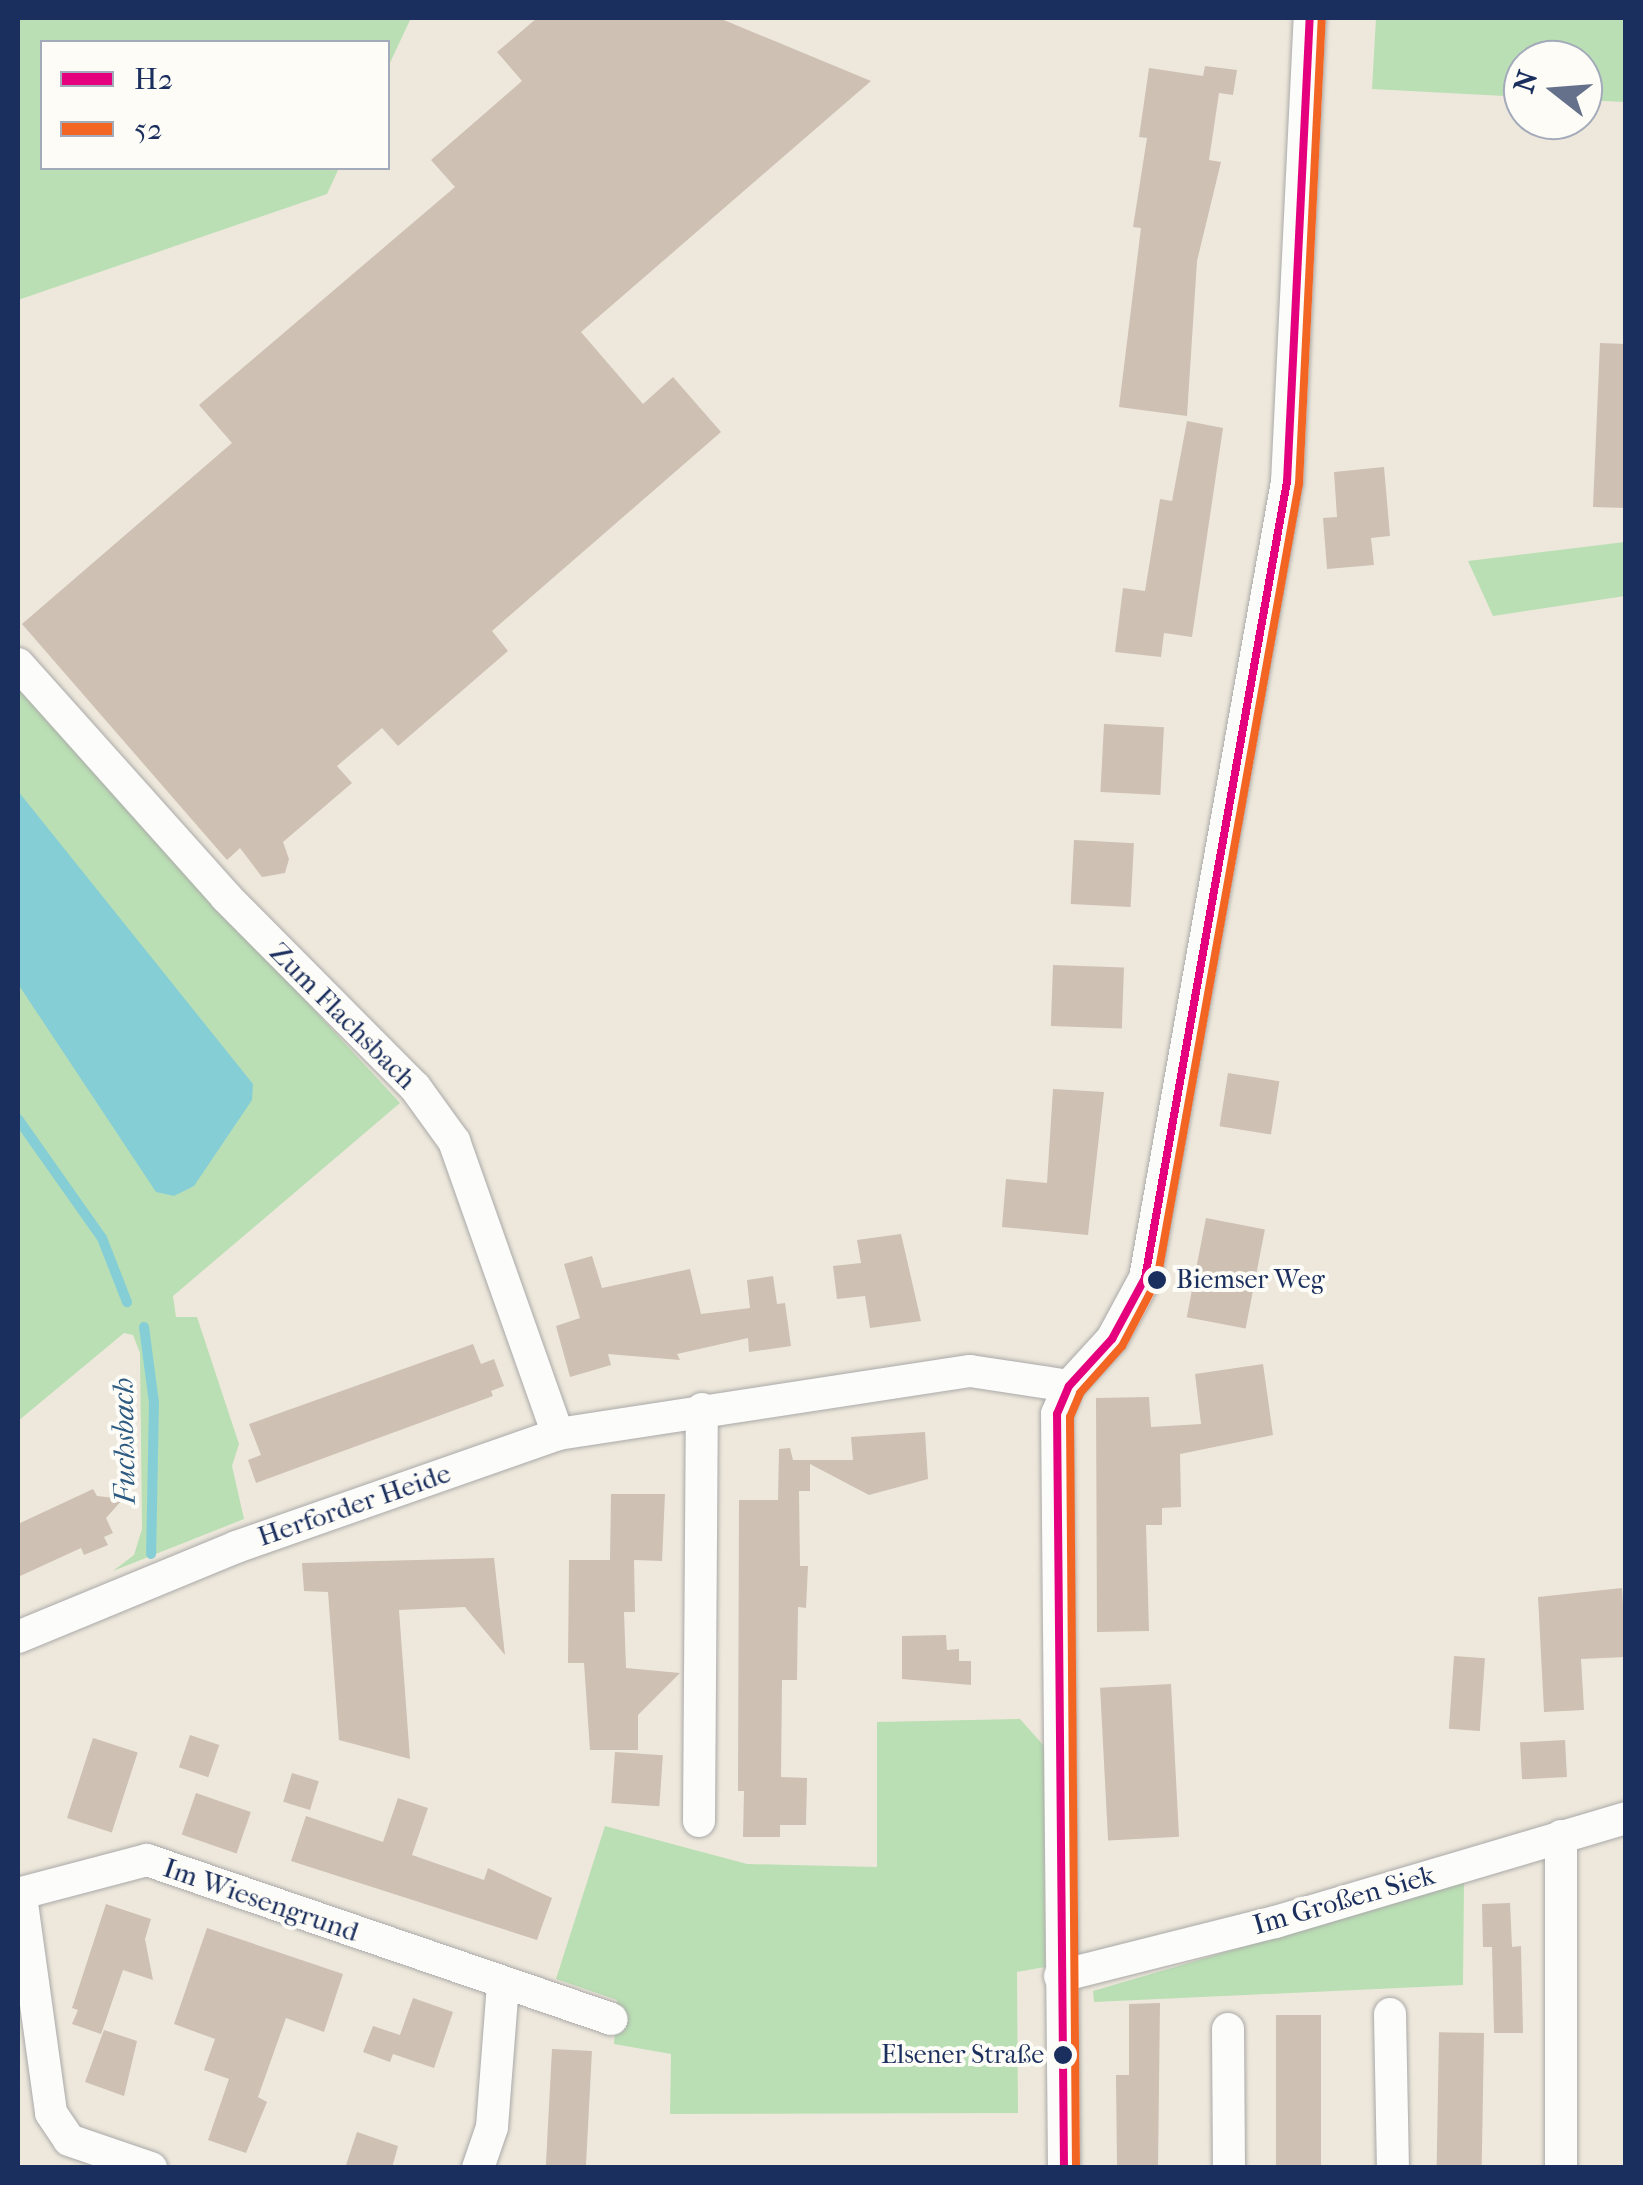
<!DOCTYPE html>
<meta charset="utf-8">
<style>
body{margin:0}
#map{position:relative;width:1643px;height:2185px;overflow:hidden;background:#eee8dc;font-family:"IM FELL French Canon",serif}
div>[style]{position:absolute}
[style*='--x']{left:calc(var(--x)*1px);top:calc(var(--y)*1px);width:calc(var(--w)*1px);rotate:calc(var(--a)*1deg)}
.green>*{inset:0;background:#badfb4}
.water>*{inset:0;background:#86ced6}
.stream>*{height:10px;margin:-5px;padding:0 5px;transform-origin:5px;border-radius:5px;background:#86ced6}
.building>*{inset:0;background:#cec0b3;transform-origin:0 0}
.roads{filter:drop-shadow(0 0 2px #aaa9a8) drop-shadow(0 0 2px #aaa9a8)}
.minor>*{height:32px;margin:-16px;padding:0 16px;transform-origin:16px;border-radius:16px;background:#fcfcfa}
.bus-1>*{height:8px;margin:-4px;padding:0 4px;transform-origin:4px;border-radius:4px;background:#e5007d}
.bus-2>*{height:8px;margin:-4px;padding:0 4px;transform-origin:4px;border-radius:4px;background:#f26522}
.dots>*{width:28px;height:28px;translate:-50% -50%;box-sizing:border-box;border:5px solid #fdfcf7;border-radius:50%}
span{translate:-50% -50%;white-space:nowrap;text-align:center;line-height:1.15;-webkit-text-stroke:8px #fdfcf7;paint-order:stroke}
.bus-label{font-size:26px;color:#1b2f5e}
.left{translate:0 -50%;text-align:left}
.right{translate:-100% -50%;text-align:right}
.street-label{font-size:28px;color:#1b2f5e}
.water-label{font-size:30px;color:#2e5b81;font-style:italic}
.frame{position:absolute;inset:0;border:20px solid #1b2f5e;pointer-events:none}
.legend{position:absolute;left:40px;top:40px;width:350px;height:130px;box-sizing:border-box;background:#fdfcf7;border:2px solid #a3aaba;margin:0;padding:12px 18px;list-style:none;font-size:30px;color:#1b2f5e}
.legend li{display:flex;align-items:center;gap:20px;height:50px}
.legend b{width:50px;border:2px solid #a3aaba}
.north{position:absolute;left:1503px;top:40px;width:100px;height:100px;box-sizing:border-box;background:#fdfcf7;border:2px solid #a3aaba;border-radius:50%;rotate:287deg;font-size:28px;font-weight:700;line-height:40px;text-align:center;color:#1b2f5e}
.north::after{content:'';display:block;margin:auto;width:35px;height:45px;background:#65708a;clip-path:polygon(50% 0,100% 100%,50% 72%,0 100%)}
</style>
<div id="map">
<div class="green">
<div style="clip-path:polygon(18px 18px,411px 18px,388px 67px,388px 42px,42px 42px,42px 168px,339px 168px,327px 194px,18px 300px)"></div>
<div style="clip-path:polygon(1376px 18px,1625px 18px,1625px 102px,1583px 100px,1583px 60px,1523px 60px,1523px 97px,1372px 89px)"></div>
<div style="clip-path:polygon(1625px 542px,1625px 596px,1493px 616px,1468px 561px)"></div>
<div style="clip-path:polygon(18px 689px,400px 1103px,173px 1296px,176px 1317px,197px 1317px,239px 1444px,232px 1466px,244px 1519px,113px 1571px,134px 1555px,142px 1529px,140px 1353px,133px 1335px,124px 1333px,18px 1421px)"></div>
<div style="clip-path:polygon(1020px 1719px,1044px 1746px,1045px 1967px,1017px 1972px,1018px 2113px,670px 2114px,671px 2054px,614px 2044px,617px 2000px,556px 1979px,605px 1826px,747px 1864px,877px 1867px,877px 1722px)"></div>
<div style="clip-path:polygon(1464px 1882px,1463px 1985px,1094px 2002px,1093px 1991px)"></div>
</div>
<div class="water">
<div style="clip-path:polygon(18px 791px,253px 1084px,252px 1100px,194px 1186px,174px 1196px,156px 1192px,18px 984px)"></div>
</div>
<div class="stream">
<div style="--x:18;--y:1119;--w:146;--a:54.8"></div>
<div style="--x:102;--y:1238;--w:69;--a:68.7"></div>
<div style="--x:144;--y:1327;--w:77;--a:82.5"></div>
<div style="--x:154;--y:1403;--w:151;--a:91.1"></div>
</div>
<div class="building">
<div style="clip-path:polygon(537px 18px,719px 18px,871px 81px,581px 332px,643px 404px,673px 377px,721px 432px,492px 631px,508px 651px,398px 746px,382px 728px,337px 766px,352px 783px,283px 842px,289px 859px,285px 873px,262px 877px,240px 848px,227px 860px,22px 624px,232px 443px,199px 405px,455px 187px,431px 160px,522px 81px,497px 52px)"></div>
<div style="clip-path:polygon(1205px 66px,1237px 70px,1233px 95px,1219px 93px,1209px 160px,1221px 162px,1197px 261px,1187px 416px,1119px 407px,1141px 228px,1133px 227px,1147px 138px,1139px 137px,1149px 68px,1203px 76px)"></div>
<div style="clip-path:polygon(1600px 343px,1626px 344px,1626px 508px,1593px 507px)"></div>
<div style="clip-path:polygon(1187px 421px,1223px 428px,1192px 637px,1164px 633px,1161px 657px,1115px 652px,1123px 588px,1145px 591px,1160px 499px,1172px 501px)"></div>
<div style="clip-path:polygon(1384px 467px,1390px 536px,1371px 538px,1374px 565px,1327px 569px,1323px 518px,1337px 517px,1334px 472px)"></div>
<div style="left:1104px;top:724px;width:60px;height:68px;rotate:3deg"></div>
<div style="left:1074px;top:840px;width:60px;height:64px;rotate:3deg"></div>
<div style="left:1053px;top:965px;width:71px;height:61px;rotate:2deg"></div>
<div style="left:1228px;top:1073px;width:52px;height:54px;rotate:9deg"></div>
<div style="clip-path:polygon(1053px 1089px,1104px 1092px,1088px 1235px,1002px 1227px,1006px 1179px,1047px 1183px)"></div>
<div style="left:1206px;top:1218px;width:60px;height:101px;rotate:11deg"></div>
<div style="clip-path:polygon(901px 1234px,921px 1321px,870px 1328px,865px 1296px,837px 1299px,833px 1266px,861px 1263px,857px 1240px)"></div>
<div style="clip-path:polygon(592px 1256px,602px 1288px,690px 1269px,701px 1314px,750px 1308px,747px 1280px,773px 1276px,777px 1304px,785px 1303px,791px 1346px,749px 1352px,748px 1338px,677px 1354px,680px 1360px,608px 1354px,611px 1365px,570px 1377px,556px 1326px,580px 1318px,564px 1264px)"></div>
<div style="clip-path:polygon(473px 1344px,481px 1364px,494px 1359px,504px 1386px,491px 1391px,493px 1396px,256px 1483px,248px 1460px,261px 1455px,249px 1424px)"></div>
<div style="clip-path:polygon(1263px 1364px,1273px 1435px,1180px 1454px,1181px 1507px,1162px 1508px,1162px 1525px,1146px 1525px,1149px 1631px,1097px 1632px,1096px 1398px,1149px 1397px,1151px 1427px,1201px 1424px,1195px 1374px)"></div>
<div style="clip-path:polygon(925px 1432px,928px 1479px,869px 1495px,810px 1464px,810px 1491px,799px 1491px,800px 1566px,808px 1566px,806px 1608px,798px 1607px,797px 1680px,782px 1680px,781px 1777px,807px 1778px,806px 1825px,780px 1825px,780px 1837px,743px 1837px,744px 1791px,738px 1791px,739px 1500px,778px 1500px,779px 1449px,790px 1448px,793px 1460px,853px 1460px,851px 1437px)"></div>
<div style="clip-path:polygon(93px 1489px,97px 1496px,123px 1499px,106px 1518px,113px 1533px,104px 1537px,108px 1545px,84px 1555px,81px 1548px,18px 1577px,18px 1524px)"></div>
<div style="clip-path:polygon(611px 1494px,665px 1494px,662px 1561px,634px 1560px,635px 1612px,624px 1612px,626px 1668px,680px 1673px,638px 1715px,638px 1750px,590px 1750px,584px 1663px,568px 1663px,569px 1560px,610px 1560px)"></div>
<div style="clip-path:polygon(494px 1558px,505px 1655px,465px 1607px,399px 1610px,410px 1759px,339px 1740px,328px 1592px,304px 1591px,302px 1563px)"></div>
<div style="clip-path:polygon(1622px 1588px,1626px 1657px,1581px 1659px,1584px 1710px,1544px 1712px,1538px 1597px)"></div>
<div style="clip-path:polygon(946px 1635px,947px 1650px,959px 1649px,959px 1661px,971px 1661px,971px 1685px,902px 1679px,902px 1636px)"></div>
<div style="left:1454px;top:1656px;width:31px;height:73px;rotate:4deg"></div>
<div style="left:1171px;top:1684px;width:153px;height:71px;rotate:87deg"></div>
<div style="left:190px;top:1735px;width:31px;height:34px;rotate:19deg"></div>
<div style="left:93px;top:1738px;width:47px;height:84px;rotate:18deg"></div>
<div style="left:1565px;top:1740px;width:37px;height:45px;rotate:87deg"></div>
<div style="left:615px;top:1752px;width:48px;height:51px;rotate:4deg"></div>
<div style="left:292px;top:1773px;width:28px;height:30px;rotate:17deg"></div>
<div style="left:196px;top:1793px;width:58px;height:44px;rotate:19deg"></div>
<div style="clip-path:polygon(398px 1798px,428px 1808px,412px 1855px,484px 1880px,488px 1868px,552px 1898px,537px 1940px,291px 1861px,306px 1816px,383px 1842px)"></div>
<div style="clip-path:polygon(1510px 1903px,1512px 1947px,1521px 1946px,1523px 2033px,1494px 2033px,1492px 1947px,1483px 1947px,1482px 1904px)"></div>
<div style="clip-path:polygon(106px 1904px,151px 1919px,145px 1939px,153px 1980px,123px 1970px,101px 2034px,72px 2024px,78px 2010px,72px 2008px)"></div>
<div style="clip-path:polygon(207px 1928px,343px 1974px,324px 2032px,286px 2018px,258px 2097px,267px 2102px,246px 2153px,208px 2140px,229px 2079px,204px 2070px,215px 2039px,174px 2024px)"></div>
<div style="clip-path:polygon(413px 1998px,453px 2012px,434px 2068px,393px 2054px,390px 2062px,363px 2052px,373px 2026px,400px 2035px)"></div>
<div style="clip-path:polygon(1160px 2003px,1158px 2168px,1117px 2168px,1116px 2075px,1129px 2075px,1129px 2004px)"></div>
<div style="left:1276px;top:2015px;width:45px;height:153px"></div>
<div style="clip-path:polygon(104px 2030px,137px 2041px,124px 2096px,85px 2082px)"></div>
<div style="left:1484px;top:2033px;width:135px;height:45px;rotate:91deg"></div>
<div style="left:552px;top:2049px;width:40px;height:119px;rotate:3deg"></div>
<div style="clip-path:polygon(357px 2132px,398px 2146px,392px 2168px,345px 2168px)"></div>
</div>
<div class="roads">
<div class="minor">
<div style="--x:18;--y:664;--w:312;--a:48.2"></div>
<div style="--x:226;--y:897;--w:268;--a:45.2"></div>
<div style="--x:415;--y:1087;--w:67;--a:54.2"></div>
<div style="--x:454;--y:1141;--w:311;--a:70.5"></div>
<div style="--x:18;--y:1637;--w:236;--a:-22.4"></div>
<div style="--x:236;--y:1547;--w:341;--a:-19.3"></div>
<div style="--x:558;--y:1434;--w:417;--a:-8.7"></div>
<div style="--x:970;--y:1371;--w:100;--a:8.6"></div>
<div style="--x:699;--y:1821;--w:412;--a:-89.6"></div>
<div style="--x:18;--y:1894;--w:133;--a:-14.8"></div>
<div style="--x:147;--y:1860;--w:491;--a:18.9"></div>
<div style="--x:21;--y:1896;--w:219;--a:82.1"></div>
<div style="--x:51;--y:2113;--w:32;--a:56"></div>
<div style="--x:69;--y:2140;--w:87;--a:18.9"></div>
<div style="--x:1060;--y:1976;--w:222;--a:-14.1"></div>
<div style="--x:1275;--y:1922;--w:366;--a:-16.5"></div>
<div style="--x:1390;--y:2014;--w:154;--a:88.9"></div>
<div style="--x:1228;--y:2029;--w:139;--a:89.6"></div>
<div style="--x:478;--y:2168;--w:43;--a:-71.1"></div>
<div style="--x:492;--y:2127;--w:144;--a:-85.6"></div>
<div style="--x:1064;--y:2168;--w:754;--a:-90.53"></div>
<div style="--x:1057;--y:1414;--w:30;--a:-67"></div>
<div style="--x:1069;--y:1386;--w:64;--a:-47.5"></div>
<div style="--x:1112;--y:1339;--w:69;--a:-61.6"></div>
<div style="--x:1145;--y:1278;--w:809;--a:-79.89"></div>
<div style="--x:1287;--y:482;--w:465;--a:-87.2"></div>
<div style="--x:1561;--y:2168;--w:332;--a:-90"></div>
</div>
</div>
<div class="bus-1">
<div style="--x:1064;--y:2168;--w:754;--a:-90.53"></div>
<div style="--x:1057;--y:1414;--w:30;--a:-67"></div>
<div style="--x:1069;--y:1386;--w:64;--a:-47.5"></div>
<div style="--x:1112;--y:1339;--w:69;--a:-61.6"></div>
<div style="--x:1145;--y:1278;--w:809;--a:-79.89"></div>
<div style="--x:1287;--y:482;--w:465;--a:-87.2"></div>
</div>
<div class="bus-2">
<div style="--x:1076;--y:2168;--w:751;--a:-90.46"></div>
<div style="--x:1070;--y:1417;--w:26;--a:-67"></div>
<div style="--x:1080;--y:1393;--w:63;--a:-48.2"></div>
<div style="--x:1122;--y:1346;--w:75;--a:-62.1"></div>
<div style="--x:1157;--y:1280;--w:809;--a:-79.89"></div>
<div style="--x:1299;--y:484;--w:466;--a:-87.2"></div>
</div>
<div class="dots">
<div style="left:1157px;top:1280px;background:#1b2f5e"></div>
<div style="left:1063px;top:2055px;background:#1b2f5e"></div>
</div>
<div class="bus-label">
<span class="left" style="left:1176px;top:1280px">Biemser Weg</span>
<span class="right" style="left:1044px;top:2055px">Elsener Straße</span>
</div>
<div class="street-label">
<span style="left:343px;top:1016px;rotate:45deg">Zum Flachsbach</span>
<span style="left:354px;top:1505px;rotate:-19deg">Herforder Heide</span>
<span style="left:261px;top:1900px;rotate:19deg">Im Wiesengrund</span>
<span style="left:1344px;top:1900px;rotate:-16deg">Im Großen Siek</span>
</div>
<div class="water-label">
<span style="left:125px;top:1441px;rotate:-91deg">Fuchsbach</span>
</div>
<div class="frame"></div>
<ul class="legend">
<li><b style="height:12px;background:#e5007d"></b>H2</li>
<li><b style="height:12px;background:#f26522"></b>52</li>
</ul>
<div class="north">N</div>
</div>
